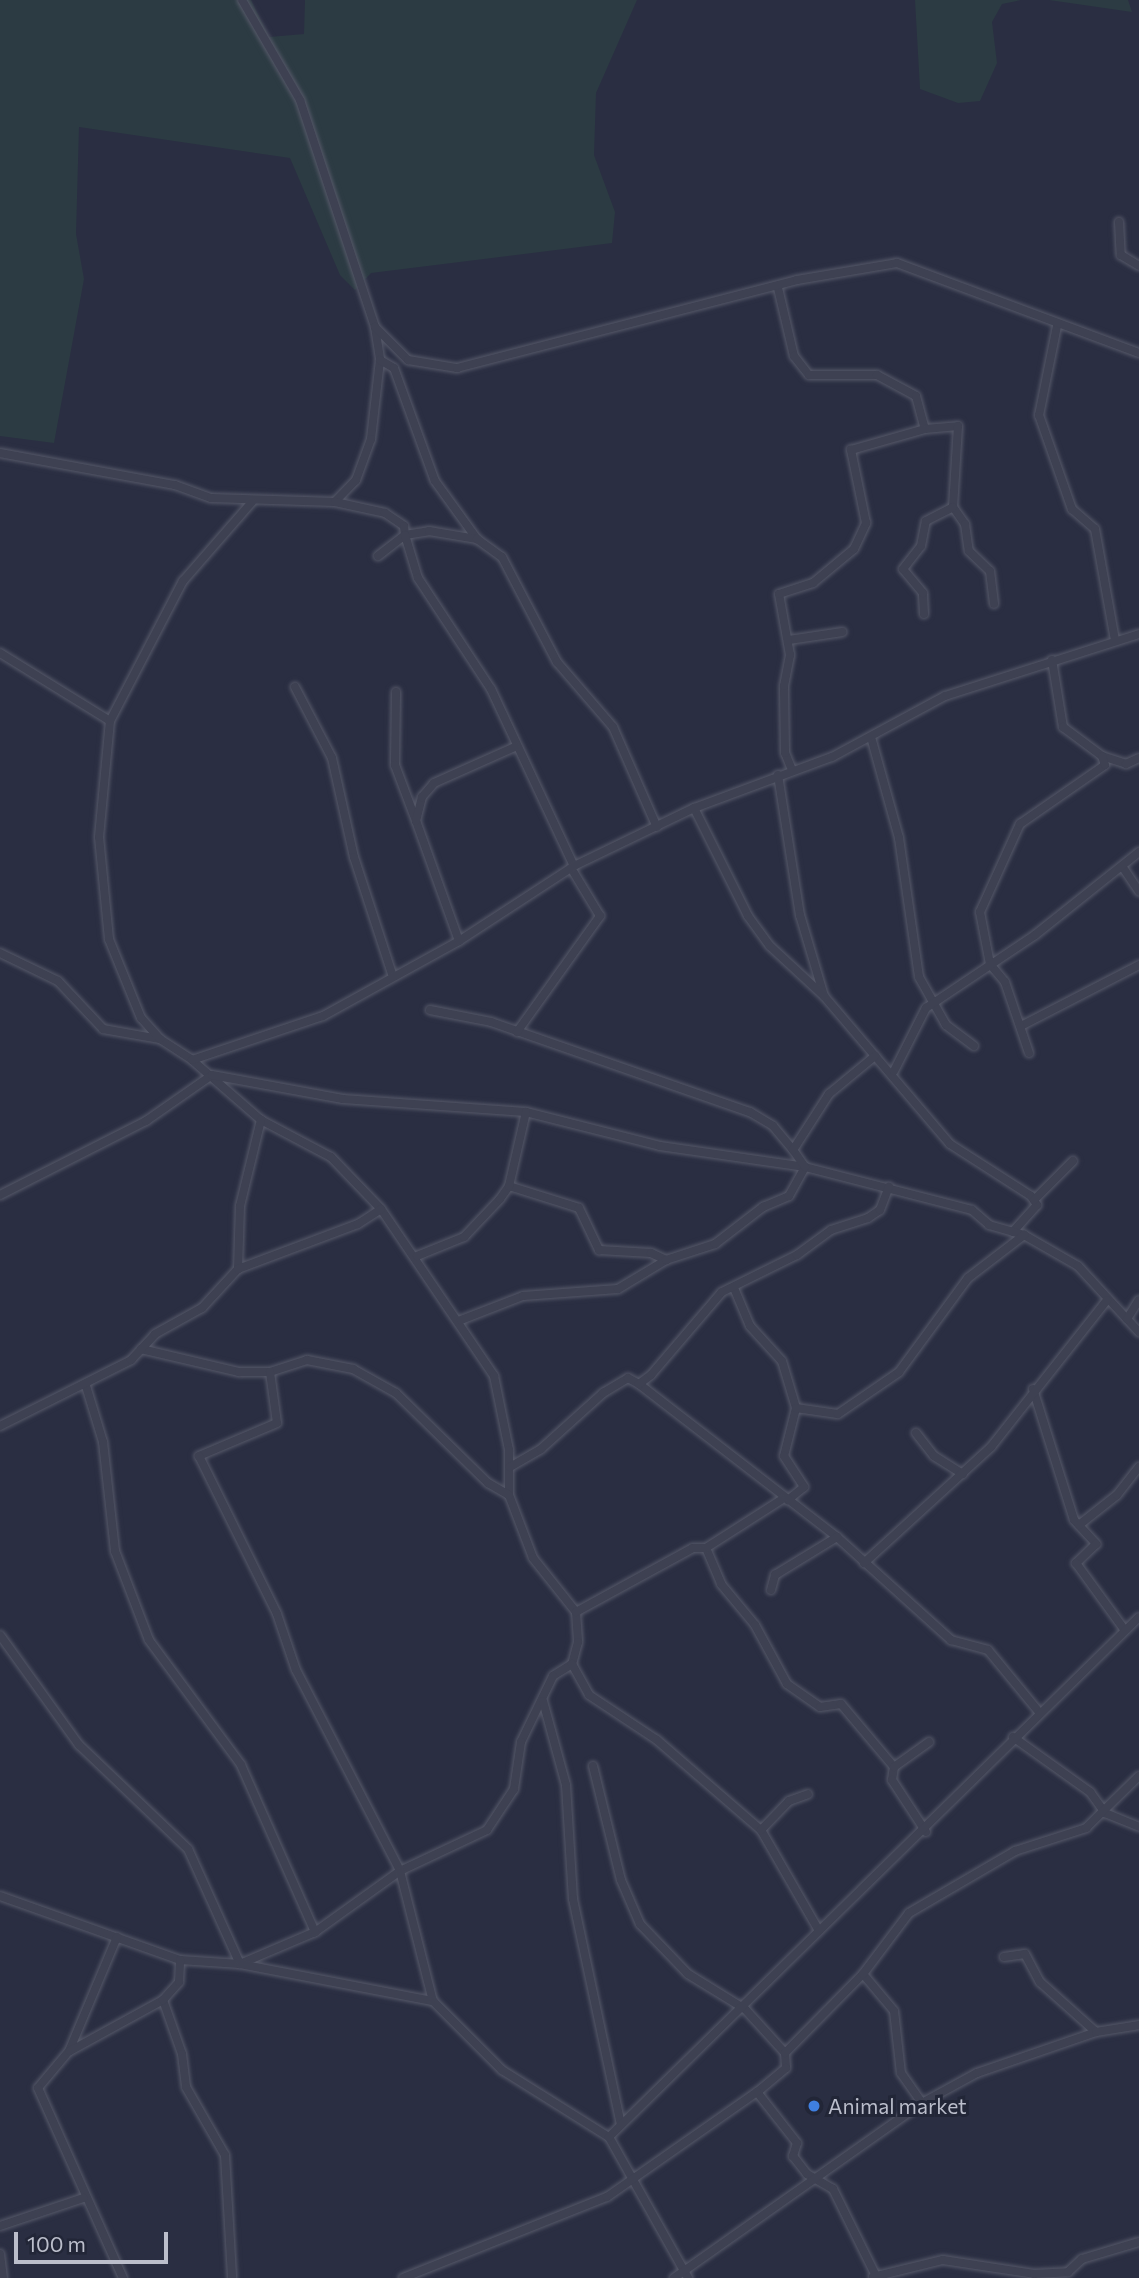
<!DOCTYPE html>
<style>
body{margin:0}
#map{position:relative;width:1139px;height:2278px;overflow:hidden;background:#2a2e42;font-family:Commissioner,sans-serif}
div>[style]{position:absolute}
[style*='--x']{left:calc(var(--x)*1px);top:calc(var(--y)*1px);width:calc(var(--w)*1px);rotate:calc(var(--a)*1deg)}
.green>*{inset:0;background:#2c3b43}
.roads{filter:drop-shadow(0 0 2px #565969) drop-shadow(0 0 2px #565969)}
.minor>*{height:8px;margin:-4px;padding:0 4px;transform-origin:4px;border-radius:4px;background:#3e4152}
.dots>*{width:19px;height:19px;translate:-50% -50%;box-sizing:border-box;border:4px solid #222637;border-radius:50%}
span{translate:-50% -50%;white-space:nowrap;text-align:center;line-height:1.15;-webkit-text-stroke:6px #222637;paint-order:stroke}
.poi-label{font-size:21px;color:#bbbecb}
.left{translate:0 -50%;text-align:left}
.scale{position:absolute;left:14px;top:2232px;width:154px;height:32px;box-sizing:border-box;border:4px solid #bbbecb;border-top:0;padding-left:9px;font-size:21px;line-height:24px;white-space:nowrap;color:#bbbecb;-webkit-text-stroke:5px #222637;paint-order:stroke}
</style>
<div id="map">
<div class="green">
<div style="clip-path:polygon(0 0,251px 0,269px 37px,304px 34px,305px 0,637px 0,596px 93px,594px 155px,615px 212px,612px 243px,371px 273px,355px 290px,340px 275px,290px 158px,79px 127px,76px 234px,84px 279px,54px 443px,0 436px)"></div>
<div style="clip-path:polygon(915px 0,1021px 0,1002px 4px,992px 22px,997px 63px,980px 101px,958px 103px,920px 89px)"></div>
<div style="clip-path:polygon(1049px 0,1128px 0,1132px 12px)"></div>
</div>
<div class="roads">
<div class="minor">
<div style="--x:242;--y:0;--w:116;--a:59.9"></div>
<div style="--x:300;--y:100;--w:239;--a:71.7"></div>
<div style="--x:375;--y:327;--w:33;--a:81"></div>
<div style="--x:380;--y:360;--w:80;--a:96.5"></div>
<div style="--x:371;--y:439;--w:44;--a:110.1"></div>
<div style="--x:356;--y:480;--w:30;--a:134"></div>
<div style="--x:1119;--y:222;--w:33;--a:87"></div>
<div style="--x:1121;--y:255;--w:21;--a:31"></div>
<div style="--x:778;--y:288;--w:70;--a:76.8"></div>
<div style="--x:794;--y:356;--w:24;--a:52"></div>
<div style="--x:809;--y:375;--w:68;--a:0"></div>
<div style="--x:877;--y:375;--w:44;--a:28.3"></div>
<div style="--x:916;--y:396;--w:34;--a:75"></div>
<div style="--x:925;--y:429;--w:33;--a:-5"></div>
<div style="--x:958;--y:426;--w:81;--a:93.5"></div>
<div style="--x:953;--y:507;--w:21;--a:55"></div>
<div style="--x:965;--y:524;--w:27;--a:82"></div>
<div style="--x:969;--y:551;--w:29;--a:44"></div>
<div style="--x:990;--y:571;--w:33;--a:83"></div>
<div style="--x:1057;--y:326;--w:91;--a:101.4"></div>
<div style="--x:1039;--y:415;--w:100;--a:70.7"></div>
<div style="--x:1072;--y:509;--w:30;--a:41"></div>
<div style="--x:1095;--y:529;--w:113;--a:79.8"></div>
<div style="--x:375;--y:327;--w:47;--a:45"></div>
<div style="--x:408;--y:360;--w:50;--a:9.3"></div>
<div style="--x:457;--y:368;--w:351;--a:-14.5"></div>
<div style="--x:797;--y:280;--w:101;--a:-9.6"></div>
<div style="--x:897;--y:263;--w:258;--a:20.4"></div>
<div style="--x:380;--y:360;--w:16;--a:30"></div>
<div style="--x:394;--y:368;--w:120;--a:70.1"></div>
<div style="--x:435;--y:481;--w:72;--a:54.1"></div>
<div style="--x:0;--y:453;--w:178;--a:10.4"></div>
<div style="--x:175;--y:485;--w:38;--a:20"></div>
<div style="--x:211;--y:498;--w:124;--a:1.8"></div>
<div style="--x:335;--y:502;--w:51;--a:12.4"></div>
<div style="--x:385;--y:513;--w:23;--a:34"></div>
<div style="--x:404;--y:526;--w:9;--a:84"></div>
<div style="--x:405;--y:535;--w:24;--a:-9"></div>
<div style="--x:429;--y:531;--w:49;--a:9.5"></div>
<div style="--x:477;--y:539;--w:31;--a:36"></div>
<div style="--x:502;--y:557;--w:119;--a:62.4"></div>
<div style="--x:557;--y:662;--w:86;--a:49.3"></div>
<div style="--x:613;--y:727;--w:109;--a:66.3"></div>
<div style="--x:378;--y:556;--w:34;--a:-38"></div>
<div style="--x:405;--y:535;--w:45;--a:73.2"></div>
<div style="--x:418;--y:578;--w:133;--a:56.7"></div>
<div style="--x:491;--y:689;--w:195;--a:64.9"></div>
<div style="--x:924;--y:614;--w:21;--a:-93"></div>
<div style="--x:923;--y:593;--w:31;--a:-130"></div>
<div style="--x:903;--y:569;--w:29;--a:-52"></div>
<div style="--x:921;--y:546;--w:25;--a:-79"></div>
<div style="--x:926;--y:521;--w:30;--a:-27"></div>
<div style="--x:789;--y:640;--w:54;--a:-8.6"></div>
<div style="--x:0;--y:653;--w:129;--a:31.7"></div>
<div style="--x:1052;--y:660;--w:68;--a:80.7"></div>
<div style="--x:1063;--y:727;--w:49;--a:36.6"></div>
<div style="--x:1102;--y:756;--w:25;--a:18"></div>
<div style="--x:1126;--y:764;--w:14;--a:-25"></div>
<div style="--x:295;--y:687;--w:80;--a:62.5"></div>
<div style="--x:332;--y:758;--w:101;--a:77.5"></div>
<div style="--x:354;--y:857;--w:126;--a:72"></div>
<div style="--x:396;--y:692;--w:73;--a:90.8"></div>
<div style="--x:395;--y:765;--w:60;--a:69.4"></div>
<div style="--x:871;--y:737;--w:105;--a:74.5"></div>
<div style="--x:899;--y:838;--w:140;--a:81.8"></div>
<div style="--x:919;--y:977;--w:55;--a:60.6"></div>
<div style="--x:946;--y:1025;--w:35;--a:37"></div>
<div style="--x:792;--y:770;--w:18;--a:-112"></div>
<div style="--x:785;--y:753;--w:67;--a:-90.9"></div>
<div style="--x:784;--y:686;--w:32;--a:-79"></div>
<div style="--x:790;--y:655;--w:62;--a:-100.2"></div>
<div style="--x:779;--y:594;--w:36;--a:-18"></div>
<div style="--x:813;--y:583;--w:53;--a:-39.7"></div>
<div style="--x:854;--y:549;--w:29;--a:-65"></div>
<div style="--x:866;--y:523;--w:75;--a:-101.6"></div>
<div style="--x:851;--y:450;--w:77;--a:-15.8"></div>
<div style="--x:778;--y:775;--w:142;--a:81.1"></div>
<div style="--x:800;--y:915;--w:84;--a:73.5"></div>
<div style="--x:824;--y:996;--w:194;--a:49.6"></div>
<div style="--x:950;--y:1144;--w:96;--a:32.7"></div>
<div style="--x:1031;--y:1196;--w:11;--a:56"></div>
<div style="--x:1037;--y:1205;--w:36;--a:132"></div>
<div style="--x:694;--y:808;--w:121;--a:63.4"></div>
<div style="--x:748;--y:916;--w:37;--a:54"></div>
<div style="--x:770;--y:946;--w:74;--a:42.8"></div>
<div style="--x:1124;--y:869;--w:27;--a:56"></div>
<div style="--x:459;--y:941;--w:127;--a:-109.7"></div>
<div style="--x:416;--y:821;--w:25;--a:-76"></div>
<div style="--x:422;--y:797;--w:18;--a:-49"></div>
<div style="--x:434;--y:783;--w:89;--a:-24"></div>
<div style="--x:0;--y:953;--w:64;--a:25.8"></div>
<div style="--x:58;--y:981;--w:66;--a:46.8"></div>
<div style="--x:103;--y:1029;--w:58;--a:10"></div>
<div style="--x:160;--y:1039;--w:38;--a:33"></div>
<div style="--x:192;--y:1060;--w:91;--a:41"></div>
<div style="--x:261;--y:1120;--w:79;--a:27.9"></div>
<div style="--x:331;--y:1157;--w:72;--a:46.1"></div>
<div style="--x:381;--y:1209;--w:202;--a:55.9"></div>
<div style="--x:494;--y:1376;--w:76;--a:78.5"></div>
<div style="--x:509;--y:1450;--w:45;--a:90"></div>
<div style="--x:509;--y:1495;--w:67;--a:69.1"></div>
<div style="--x:533;--y:1558;--w:69;--a:51.5"></div>
<div style="--x:576;--y:1612;--w:30;--a:86"></div>
<div style="--x:578;--y:1642;--w:23;--a:105"></div>
<div style="--x:572;--y:1664;--w:22;--a:148"></div>
<div style="--x:553;--y:1676;--w:73;--a:115.9"></div>
<div style="--x:521;--y:1742;--w:48;--a:98.5"></div>
<div style="--x:514;--y:1789;--w:49;--a:123.4"></div>
<div style="--x:487;--y:1830;--w:96;--a:154.8"></div>
<div style="--x:400;--y:1871;--w:105;--a:144.3"></div>
<div style="--x:315;--y:1932;--w:82;--a:156.9"></div>
<div style="--x:240;--y:1964;--w:126;--a:-114.3"></div>
<div style="--x:188;--y:1849;--w:151;--a:-136.3"></div>
<div style="--x:79;--y:1745;--w:135;--a:-125.7"></div>
<div style="--x:430;--y:1010;--w:62;--a:11.1"></div>
<div style="--x:491;--y:1022;--w:274;--a:19.2"></div>
<div style="--x:750;--y:1112;--w:27;--a:31"></div>
<div style="--x:773;--y:1126;--w:31;--a:50"></div>
<div style="--x:1021;--y:1026;--w:133;--a:-27.3"></div>
<div style="--x:517;--y:1032;--w:143;--a:-54.4"></div>
<div style="--x:600;--y:916;--w:56;--a:-121.1"></div>
<div style="--x:160;--y:1039;--w:28;--a:-132"></div>
<div style="--x:141;--y:1018;--w:85;--a:-112.1"></div>
<div style="--x:109;--y:939;--w:102;--a:-95.6"></div>
<div style="--x:99;--y:837;--w:117;--a:-84.6"></div>
<div style="--x:110;--y:721;--w:158;--a:-62.5"></div>
<div style="--x:183;--y:581;--w:105;--a:-48.9"></div>
<div style="--x:1029;--y:1053;--w:75;--a:-108.7"></div>
<div style="--x:1005;--y:982;--w:23;--a:-130"></div>
<div style="--x:990;--y:964;--w:53;--a:-100.9"></div>
<div style="--x:980;--y:912;--w:97;--a:-65.6"></div>
<div style="--x:1020;--y:824;--w:103;--a:-34.8"></div>
<div style="--x:1105;--y:765;--w:9;--a:-108"></div>
<div style="--x:192;--y:1060;--w:138;--a:-18.6"></div>
<div style="--x:323;--y:1016;--w:155;--a:-28.9"></div>
<div style="--x:459;--y:941;--w:137;--a:-33.1"></div>
<div style="--x:574;--y:866;--w:133;--a:-25.8"></div>
<div style="--x:694;--y:808;--w:147;--a:-20.3"></div>
<div style="--x:832;--y:757;--w:128;--a:-28.4"></div>
<div style="--x:945;--y:696;--w:204;--a:-17.7"></div>
<div style="--x:894;--y:1071;--w:71;--a:-63.1"></div>
<div style="--x:926;--y:1008;--w:131;--a:-33.8"></div>
<div style="--x:1035;--y:935;--w:133;--a:-38.6"></div>
<div style="--x:509;--y:1186;--w:73;--a:17.4"></div>
<div style="--x:579;--y:1208;--w:47;--a:64.5"></div>
<div style="--x:599;--y:1250;--w:52;--a:3.3"></div>
<div style="--x:651;--y:1253;--w:17;--a:25"></div>
<div style="--x:0;--y:1195;--w:164;--a:-26.9"></div>
<div style="--x:146;--y:1121;--w:80;--a:-34.9"></div>
<div style="--x:212;--y:1075;--w:133;--a:10.4"></div>
<div style="--x:343;--y:1099;--w:183;--a:4.1"></div>
<div style="--x:526;--y:1112;--w:138;--a:14.2"></div>
<div style="--x:660;--y:1146;--w:147;--a:8.2"></div>
<div style="--x:805;--y:1167;--w:172;--a:14.4"></div>
<div style="--x:972;--y:1210;--w:23;--a:41"></div>
<div style="--x:989;--y:1225;--w:36;--a:16"></div>
<div style="--x:1024;--y:1235;--w:62;--a:29.9"></div>
<div style="--x:1078;--y:1266;--w:90;--a:47.3"></div>
<div style="--x:1034;--y:1200;--w:55;--a:-45"></div>
<div style="--x:417;--y:1256;--w:51;--a:-22"></div>
<div style="--x:464;--y:1237;--w:52;--a:-46.5"></div>
<div style="--x:500;--y:1199;--w:16;--a:-55"></div>
<div style="--x:509;--y:1186;--w:76;--a:-77.1"></div>
<div style="--x:238;--y:1269;--w:63;--a:-88.2"></div>
<div style="--x:240;--y:1206;--w:89;--a:-76.3"></div>
<div style="--x:734;--y:1288;--w:41;--a:67.2"></div>
<div style="--x:750;--y:1326;--w:47;--a:47.6"></div>
<div style="--x:782;--y:1361;--w:49;--a:73.4"></div>
<div style="--x:796;--y:1408;--w:49;--a:104"></div>
<div style="--x:784;--y:1456;--w:37;--a:57"></div>
<div style="--x:804;--y:1487;--w:21;--a:141"></div>
<div style="--x:1127;--y:1319;--w:22;--a:-58"></div>
<div style="--x:461;--y:1320;--w:66;--a:-21.2"></div>
<div style="--x:523;--y:1296;--w:95;--a:-4.2"></div>
<div style="--x:618;--y:1289;--w:56;--a:-31.1"></div>
<div style="--x:666;--y:1260;--w:52;--a:-18.1"></div>
<div style="--x:715;--y:1244;--w:61;--a:-37.6"></div>
<div style="--x:763;--y:1207;--w:28;--a:-23"></div>
<div style="--x:789;--y:1196;--w:33;--a:-61"></div>
<div style="--x:805;--y:1167;--w:21;--a:-125"></div>
<div style="--x:793;--y:1150;--w:67;--a:-57.3"></div>
<div style="--x:829;--y:1094;--w:60;--a:-39.6"></div>
<div style="--x:141;--y:1349;--w:101;--a:13.2"></div>
<div style="--x:239;--y:1372;--w:31;--a:0"></div>
<div style="--x:270;--y:1372;--w:39;--a:-18"></div>
<div style="--x:307;--y:1360;--w:47;--a:11.1"></div>
<div style="--x:353;--y:1369;--w:49;--a:29.2"></div>
<div style="--x:396;--y:1393;--w:129;--a:44.4"></div>
<div style="--x:488;--y:1483;--w:24;--a:30"></div>
<div style="--x:270;--y:1372;--w:51;--a:82.2"></div>
<div style="--x:277;--y:1423;--w:85;--a:157.1"></div>
<div style="--x:199;--y:1456;--w:176;--a:63.7"></div>
<div style="--x:277;--y:1614;--w:59;--a:71.3"></div>
<div style="--x:296;--y:1670;--w:226;--a:62.6"></div>
<div style="--x:400;--y:1871;--w:134;--a:75.8"></div>
<div style="--x:639;--y:1384;--w:250;--a:37.7"></div>
<div style="--x:837;--y:1537;--w:154;--a:42.1"></div>
<div style="--x:951;--y:1640;--w:38;--a:15"></div>
<div style="--x:988;--y:1650;--w:80;--a:50.6"></div>
<div style="--x:86;--y:1386;--w:59;--a:73.1"></div>
<div style="--x:103;--y:1442;--w:110;--a:83.7"></div>
<div style="--x:115;--y:1551;--w:95;--a:69.1"></div>
<div style="--x:149;--y:1640;--w:155;--a:53.6"></div>
<div style="--x:241;--y:1765;--w:183;--a:66.1"></div>
<div style="--x:1033;--y:1389;--w:137;--a:72.6"></div>
<div style="--x:1074;--y:1520;--w:33;--a:47"></div>
<div style="--x:1096;--y:1544;--w:28;--a:136"></div>
<div style="--x:1076;--y:1563;--w:82;--a:54"></div>
<div style="--x:796;--y:1408;--w:42;--a:8.1"></div>
<div style="--x:838;--y:1414;--w:74;--a:-34.5"></div>
<div style="--x:899;--y:1372;--w:117;--a:-53.7"></div>
<div style="--x:968;--y:1278;--w:71;--a:-37.5"></div>
<div style="--x:0;--y:1426;--w:147;--a:-26.7"></div>
<div style="--x:131;--y:1360;--w:35;--a:-47"></div>
<div style="--x:155;--y:1334;--w:54;--a:-29"></div>
<div style="--x:202;--y:1308;--w:53;--a:-47.3"></div>
<div style="--x:238;--y:1269;--w:128;--a:-20.6"></div>
<div style="--x:358;--y:1224;--w:27;--a:-33"></div>
<div style="--x:916;--y:1433;--w:29;--a:52"></div>
<div style="--x:934;--y:1456;--w:34;--a:32"></div>
<div style="--x:510;--y:1467;--w:36;--a:-30"></div>
<div style="--x:541;--y:1449;--w:84;--a:-42.1"></div>
<div style="--x:603;--y:1393;--w:29;--a:-31"></div>
<div style="--x:628;--y:1378;--w:13;--a:29"></div>
<div style="--x:639;--y:1384;--w:15;--a:-37"></div>
<div style="--x:651;--y:1375;--w:109;--a:-49.5"></div>
<div style="--x:722;--y:1292;--w:84;--a:-26.3"></div>
<div style="--x:797;--y:1255;--w:42;--a:-36.3"></div>
<div style="--x:831;--y:1230;--w:39;--a:-18"></div>
<div style="--x:868;--y:1218;--w:14;--a:-34"></div>
<div style="--x:880;--y:1210;--w:25;--a:-69"></div>
<div style="--x:1079;--y:1525;--w:48;--a:-38.3"></div>
<div style="--x:1117;--y:1495;--w:36;--a:-52"></div>
<div style="--x:706;--y:1548;--w:39;--a:67"></div>
<div style="--x:721;--y:1584;--w:53;--a:50.3"></div>
<div style="--x:755;--y:1625;--w:67;--a:61.5"></div>
<div style="--x:787;--y:1684;--w:40;--a:34.9"></div>
<div style="--x:820;--y:1707;--w:21;--a:-8"></div>
<div style="--x:841;--y:1704;--w:82;--a:49.9"></div>
<div style="--x:894;--y:1767;--w:13;--a:99"></div>
<div style="--x:892;--y:1780;--w:62;--a:56.8"></div>
<div style="--x:864;--y:1563;--w:172;--a:-42.4"></div>
<div style="--x:991;--y:1447;--w:187;--a:-51.7"></div>
<div style="--x:771;--y:1590;--w:16;--a:-75"></div>
<div style="--x:775;--y:1575;--w:73;--a:-31.5"></div>
<div style="--x:576;--y:1612;--w:133;--a:-28.7"></div>
<div style="--x:693;--y:1548;--w:13;--a:0"></div>
<div style="--x:706;--y:1548;--w:89;--a:-32.6"></div>
<div style="--x:572;--y:1664;--w:35;--a:61"></div>
<div style="--x:589;--y:1695;--w:82;--a:33.5"></div>
<div style="--x:657;--y:1740;--w:138;--a:40.9"></div>
<div style="--x:761;--y:1830;--w:116;--a:60.1"></div>
<div style="--x:543;--y:1701;--w:87;--a:74.7"></div>
<div style="--x:566;--y:1785;--w:114;--a:86.5"></div>
<div style="--x:573;--y:1899;--w:230;--a:78"></div>
<div style="--x:1013;--y:1737;--w:95;--a:35.5"></div>
<div style="--x:1090;--y:1792;--w:26;--a:54"></div>
<div style="--x:1105;--y:1813;--w:37;--a:22"></div>
<div style="--x:593;--y:1766;--w:117;--a:76.2"></div>
<div style="--x:621;--y:1880;--w:48;--a:66.6"></div>
<div style="--x:640;--y:1924;--w:69;--a:46.2"></div>
<div style="--x:688;--y:1974;--w:67;--a:31.6"></div>
<div style="--x:745;--y:2009;--w:59;--a:47.7"></div>
<div style="--x:785;--y:2053;--w:15;--a:86"></div>
<div style="--x:786;--y:2068;--w:38;--a:140"></div>
<div style="--x:757;--y:2092;--w:65;--a:51.9"></div>
<div style="--x:797;--y:2143;--w:14;--a:107"></div>
<div style="--x:793;--y:2156;--w:23;--a:52"></div>
<div style="--x:807;--y:2174;--w:30;--a:30"></div>
<div style="--x:833;--y:2189;--w:99;--a:63.7"></div>
<div style="--x:894;--y:1767;--w:43;--a:-35.5"></div>
<div style="--x:761;--y:1830;--w:40;--a:-46"></div>
<div style="--x:789;--y:1801;--w:20;--a:-20"></div>
<div style="--x:0;--y:1896;--w:191;--a:19.6"></div>
<div style="--x:180;--y:1960;--w:60;--a:3.8"></div>
<div style="--x:240;--y:1964;--w:197;--a:10.9"></div>
<div style="--x:433;--y:2001;--w:98;--a:45"></div>
<div style="--x:502;--y:2070;--w:126;--a:32.1"></div>
<div style="--x:609;--y:2137;--w:162;--a:60.7"></div>
<div style="--x:117;--y:1937;--w:124;--a:112.8"></div>
<div style="--x:69;--y:2051;--w:48;--a:130"></div>
<div style="--x:38;--y:2088;--w:208;--a:65.9"></div>
<div style="--x:1004;--y:1957;--w:21;--a:-8"></div>
<div style="--x:1025;--y:1954;--w:32;--a:62"></div>
<div style="--x:1040;--y:1982;--w:75;--a:41.8"></div>
<div style="--x:863;--y:1974;--w:48;--a:50"></div>
<div style="--x:894;--y:2011;--w:62;--a:83.6"></div>
<div style="--x:901;--y:2073;--w:37;--a:55"></div>
<div style="--x:163;--y:2000;--w:57;--a:70.6"></div>
<div style="--x:182;--y:2054;--w:33;--a:83"></div>
<div style="--x:186;--y:2087;--w:78;--a:60.2"></div>
<div style="--x:225;--y:2155;--w:123;--a:86.7"></div>
<div style="--x:70;--y:2051;--w:106;--a:-28.7"></div>
<div style="--x:163;--y:2000;--w:24;--a:-48"></div>
<div style="--x:179;--y:1982;--w:22;--a:-87"></div>
<div style="--x:785;--y:2053;--w:111;--a:-45.4"></div>
<div style="--x:863;--y:1974;--w:76;--a:-53"></div>
<div style="--x:909;--y:1913;--w:123;--a:-30.3"></div>
<div style="--x:1015;--y:1851;--w:75;--a:-17.9"></div>
<div style="--x:1086;--y:1828;--w:74;--a:-44.5"></div>
<div style="--x:609;--y:2137;--w:742;--a:-44.45"></div>
<div style="--x:0;--y:2226;--w:88;--a:-18.6"></div>
<div style="--x:0;--y:2254;--w:24;--a:83"></div>
<div style="--x:873;--y:2277;--w:72;--a:-13.7"></div>
<div style="--x:943;--y:2260;--w:92;--a:8.7"></div>
<div style="--x:1034;--y:2274;--w:34;--a:-3"></div>
<div style="--x:1068;--y:2272;--w:19;--a:-43"></div>
<div style="--x:1082;--y:2259;--w:59;--a:-16.6"></div>
<div style="--x:403;--y:2278;--w:219;--a:-21.7"></div>
<div style="--x:607;--y:2197;--w:183;--a:-35"></div>
<div style="--x:674;--y:2278;--w:304;--a:-35.2"></div>
<div style="--x:922;--y:2103;--w:63;--a:-28.6"></div>
<div style="--x:977;--y:2073;--w:126;--a:-19"></div>
<div style="--x:1096;--y:2032;--w:44;--a:-9.2"></div>
</div>
</div>
<div class="dots">
<div style="left:814px;top:2106px;background:#3f7fe0"></div>
</div>
<div class="poi-label">
<span class="left" style="left:828px;top:2106px">Animal market</span>
</div>
<div class="scale">100 m</div>
</div>
